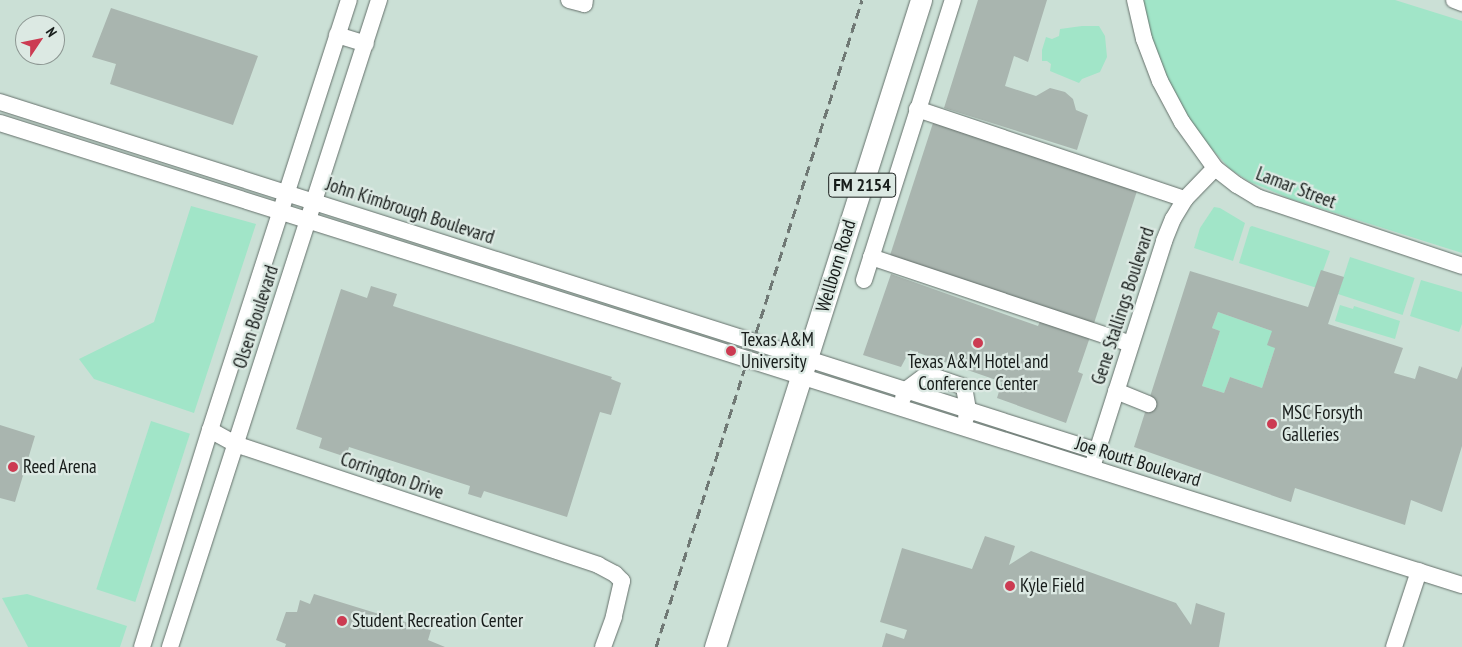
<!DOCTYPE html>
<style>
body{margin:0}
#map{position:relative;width:1462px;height:647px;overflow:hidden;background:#dce9e3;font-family:"PT Sans Narrow",sans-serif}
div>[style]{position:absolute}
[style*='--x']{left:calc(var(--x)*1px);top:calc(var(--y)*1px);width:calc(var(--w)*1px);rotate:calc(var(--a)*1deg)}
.built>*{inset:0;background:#cbe0d6}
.green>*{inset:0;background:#a1e5c8;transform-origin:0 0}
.building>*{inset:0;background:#a9b5af;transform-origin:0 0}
.roads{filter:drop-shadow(0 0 1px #65706b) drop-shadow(0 0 1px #65706b)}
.minor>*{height:16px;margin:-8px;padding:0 8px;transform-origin:8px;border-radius:8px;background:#fff}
.major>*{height:21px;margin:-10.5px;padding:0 10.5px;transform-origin:10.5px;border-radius:10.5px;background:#fff}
.rail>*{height:3px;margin-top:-1.5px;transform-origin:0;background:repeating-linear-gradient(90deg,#707975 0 10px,transparent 0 15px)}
.dots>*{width:14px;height:14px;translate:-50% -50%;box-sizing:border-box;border:2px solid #dce9e3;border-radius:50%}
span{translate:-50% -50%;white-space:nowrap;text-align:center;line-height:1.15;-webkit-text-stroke:4.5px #dce9e3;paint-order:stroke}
.shield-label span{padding:1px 4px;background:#dce9e3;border:1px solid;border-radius:4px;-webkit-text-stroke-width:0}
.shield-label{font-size:18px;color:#171c1a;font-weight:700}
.street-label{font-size:19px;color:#171c1a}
.poi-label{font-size:19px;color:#171c1a}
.left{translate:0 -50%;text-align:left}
.north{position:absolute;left:15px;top:15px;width:50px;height:50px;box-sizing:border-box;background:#dce9e3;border:1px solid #8d9793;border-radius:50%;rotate:56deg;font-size:14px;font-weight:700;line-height:20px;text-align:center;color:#171c1a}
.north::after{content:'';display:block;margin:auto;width:18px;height:22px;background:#cc3b52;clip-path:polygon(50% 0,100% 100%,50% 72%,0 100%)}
</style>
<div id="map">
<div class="built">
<div style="clip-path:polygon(evenodd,0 0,1462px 0,1462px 647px,0 647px,0 0,25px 25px,55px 25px,55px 55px,25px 55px,25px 25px)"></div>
</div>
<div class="green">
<div style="clip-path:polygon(1142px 0,1395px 0,1462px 21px,1462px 253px,1291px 199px,1250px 182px,1230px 169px,1201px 137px,1172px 90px,1150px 36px)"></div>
<div style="clip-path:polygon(1082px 26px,1099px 26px,1105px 36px,1107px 57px,1100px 72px,1082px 79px,1079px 83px,1050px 71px,1051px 64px,1047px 61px,1042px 61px,1042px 50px,1046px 37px,1052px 39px,1059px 36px,1060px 29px)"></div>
<div style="clip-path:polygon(191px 206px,256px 224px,194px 413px,94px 379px,79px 359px,154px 322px)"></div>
<div style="clip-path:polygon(1214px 207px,1220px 208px,1245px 223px,1233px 261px,1194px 248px,1200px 228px)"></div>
<div style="clip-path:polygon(1252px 226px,1330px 251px,1317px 288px,1239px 263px,1250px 227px)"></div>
<div style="left:1350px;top:257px;width:68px;height:39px;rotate:18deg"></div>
<div style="clip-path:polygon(1421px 280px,1462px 292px,1462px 324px,1459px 332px,1410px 316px)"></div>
<div style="clip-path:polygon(1340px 305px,1353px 309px,1354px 306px,1400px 321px,1395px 339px,1335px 321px)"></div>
<div style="clip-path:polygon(1218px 312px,1272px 331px,1275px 348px,1262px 388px,1230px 377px,1224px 393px,1202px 386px,1220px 331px,1212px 328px)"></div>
<div style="left:151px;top:421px;width:41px;height:177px;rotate:18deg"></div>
<div style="clip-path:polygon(27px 594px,127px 626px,120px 647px,28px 647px,2px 598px)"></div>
</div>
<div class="building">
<div style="clip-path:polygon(978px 0,1047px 0,1028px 62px,1014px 56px,1005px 86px,1036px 96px,1050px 88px,1065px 92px,1073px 99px,1076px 110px,1088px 115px,1077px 150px,944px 108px)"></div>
<div style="clip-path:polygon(111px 8px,258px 56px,233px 125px,110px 84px,116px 64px,92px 57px)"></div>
<div style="left:933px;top:123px;width:215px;height:143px;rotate:18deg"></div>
<div style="clip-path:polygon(evenodd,1321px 270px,1344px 277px,1328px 324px,1403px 348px,1394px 373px,1415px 379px,1419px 366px,1457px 379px,1462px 366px,1462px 446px,1442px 512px,1411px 500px,1405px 525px,1295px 488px,1291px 502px,1134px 447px,1190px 271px,1308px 307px,1321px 270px,1218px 312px,1272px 331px,1267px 345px,1275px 348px,1262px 388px,1230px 377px,1224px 393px,1202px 386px,1220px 331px,1212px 328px,1218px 312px)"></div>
<div style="clip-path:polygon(891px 274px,1038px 326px,1041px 319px,1090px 337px,1078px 372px,1083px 374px,1066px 423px,997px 398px,1002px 382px,910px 350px,901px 367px,863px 355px)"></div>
<div style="clip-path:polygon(371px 286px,397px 294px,393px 306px,612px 377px,611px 379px,621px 383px,611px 415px,600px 412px,567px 517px,484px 491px,481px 498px,468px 494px,470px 486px,349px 447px,346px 457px,319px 448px,322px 438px,296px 429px,341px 289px,367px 298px)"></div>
<div style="clip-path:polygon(0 425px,35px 436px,15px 502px,0 498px)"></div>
<div style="clip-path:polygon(985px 536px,1015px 546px,1009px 565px,1031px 551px,1176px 603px,1191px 625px,1196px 603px,1225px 613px,1219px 647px,882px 647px,886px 633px,904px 639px,907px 630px,880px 622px,902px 548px,972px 569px)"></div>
<div style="clip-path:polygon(314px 594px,431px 630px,428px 640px,445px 647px,285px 647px,286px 644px,276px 640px,286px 612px,297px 612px,300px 600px,310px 604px)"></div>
</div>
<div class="roads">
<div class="minor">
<div style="--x:569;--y:0;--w:16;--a:15"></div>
<div style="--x:584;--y:4;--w:4;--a:-76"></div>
<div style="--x:1135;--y:0;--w:40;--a:77"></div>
<div style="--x:1144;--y:39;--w:45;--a:69.1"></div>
<div style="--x:1160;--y:81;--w:47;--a:61.8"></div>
<div style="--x:1182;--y:122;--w:57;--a:54.3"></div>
<div style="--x:1215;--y:168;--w:28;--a:38"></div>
<div style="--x:1237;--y:185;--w:26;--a:31"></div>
<div style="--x:1259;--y:198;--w:214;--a:18.5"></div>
<div style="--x:1454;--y:0;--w:9;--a:21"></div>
<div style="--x:337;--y:35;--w:30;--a:17"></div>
<div style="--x:0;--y:102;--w:1151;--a:17.65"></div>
<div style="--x:917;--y:109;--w:283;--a:18.6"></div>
<div style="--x:0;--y:123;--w:1533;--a:17.54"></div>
<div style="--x:871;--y:257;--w:274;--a:18.5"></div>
<div style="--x:864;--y:280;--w:294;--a:-72.4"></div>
<div style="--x:1116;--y:391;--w:35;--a:22"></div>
<div style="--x:903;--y:398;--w:9;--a:-69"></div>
<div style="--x:906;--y:390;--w:26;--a:-37"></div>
<div style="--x:927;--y:374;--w:39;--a:19"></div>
<div style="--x:964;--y:387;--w:23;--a:80"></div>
<div style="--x:968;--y:410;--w:8;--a:104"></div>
<div style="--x:210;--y:430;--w:29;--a:29"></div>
<div style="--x:235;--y:444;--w:383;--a:18.4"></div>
<div style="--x:598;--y:565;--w:19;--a:28"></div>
<div style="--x:615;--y:574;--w:10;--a:45"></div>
<div style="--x:622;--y:581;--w:37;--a:103"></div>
<div style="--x:614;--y:617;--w:32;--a:110"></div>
<div style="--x:1094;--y:461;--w:231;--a:-72.3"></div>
<div style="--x:1164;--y:241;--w:24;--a:-68"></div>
<div style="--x:1173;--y:219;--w:23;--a:-59"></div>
<div style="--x:1185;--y:199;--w:43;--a:-45.9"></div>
<div style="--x:142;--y:647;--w:227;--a:-72.6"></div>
<div style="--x:210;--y:430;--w:452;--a:-72.1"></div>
<div style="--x:170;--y:647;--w:680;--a:-72.1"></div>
<div style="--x:1394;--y:647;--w:80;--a:-71.8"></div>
</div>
<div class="major">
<div style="--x:715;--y:647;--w:679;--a:-72.34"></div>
</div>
</div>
<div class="rail">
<div style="--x:656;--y:647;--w:679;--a:-72.34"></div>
</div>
<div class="dots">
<div style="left:978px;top:343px;background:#cc3b52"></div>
<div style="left:731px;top:351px;background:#cc3b52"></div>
<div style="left:1272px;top:424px;background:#cc3b52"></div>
<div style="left:13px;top:467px;background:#cc3b52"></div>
<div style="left:1010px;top:586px;background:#cc3b52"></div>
<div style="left:342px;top:621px;background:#cc3b52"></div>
</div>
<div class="shield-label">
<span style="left:862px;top:185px">FM 2154</span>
</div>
<div class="street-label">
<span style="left:1296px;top:188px;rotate:21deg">Lamar Street</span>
<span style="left:410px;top:211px;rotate:18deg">John Kimbrough Boulevard</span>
<span style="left:836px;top:266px;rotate:-73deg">Wellborn Road</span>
<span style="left:1123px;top:306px;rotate:-72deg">Gene Stallings Boulevard</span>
<span style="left:256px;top:317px;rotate:-72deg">Olsen Boulevard</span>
<span style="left:1138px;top:462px;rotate:17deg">Joe Routt Boulevard</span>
<span style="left:392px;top:476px;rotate:19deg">Corrington Drive</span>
</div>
<div class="poi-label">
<span class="left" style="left:741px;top:351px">Texas A&amp;M<br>University</span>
<span style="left:978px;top:373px">Texas A&amp;M Hotel and<br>Conference Center</span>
<span class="left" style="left:1282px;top:424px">MSC Forsyth<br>Galleries</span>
<span class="left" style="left:23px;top:467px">Reed Arena</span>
<span class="left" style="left:1020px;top:586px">Kyle Field</span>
<span class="left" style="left:352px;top:621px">Student Recreation Center</span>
</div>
<div class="north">N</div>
</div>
